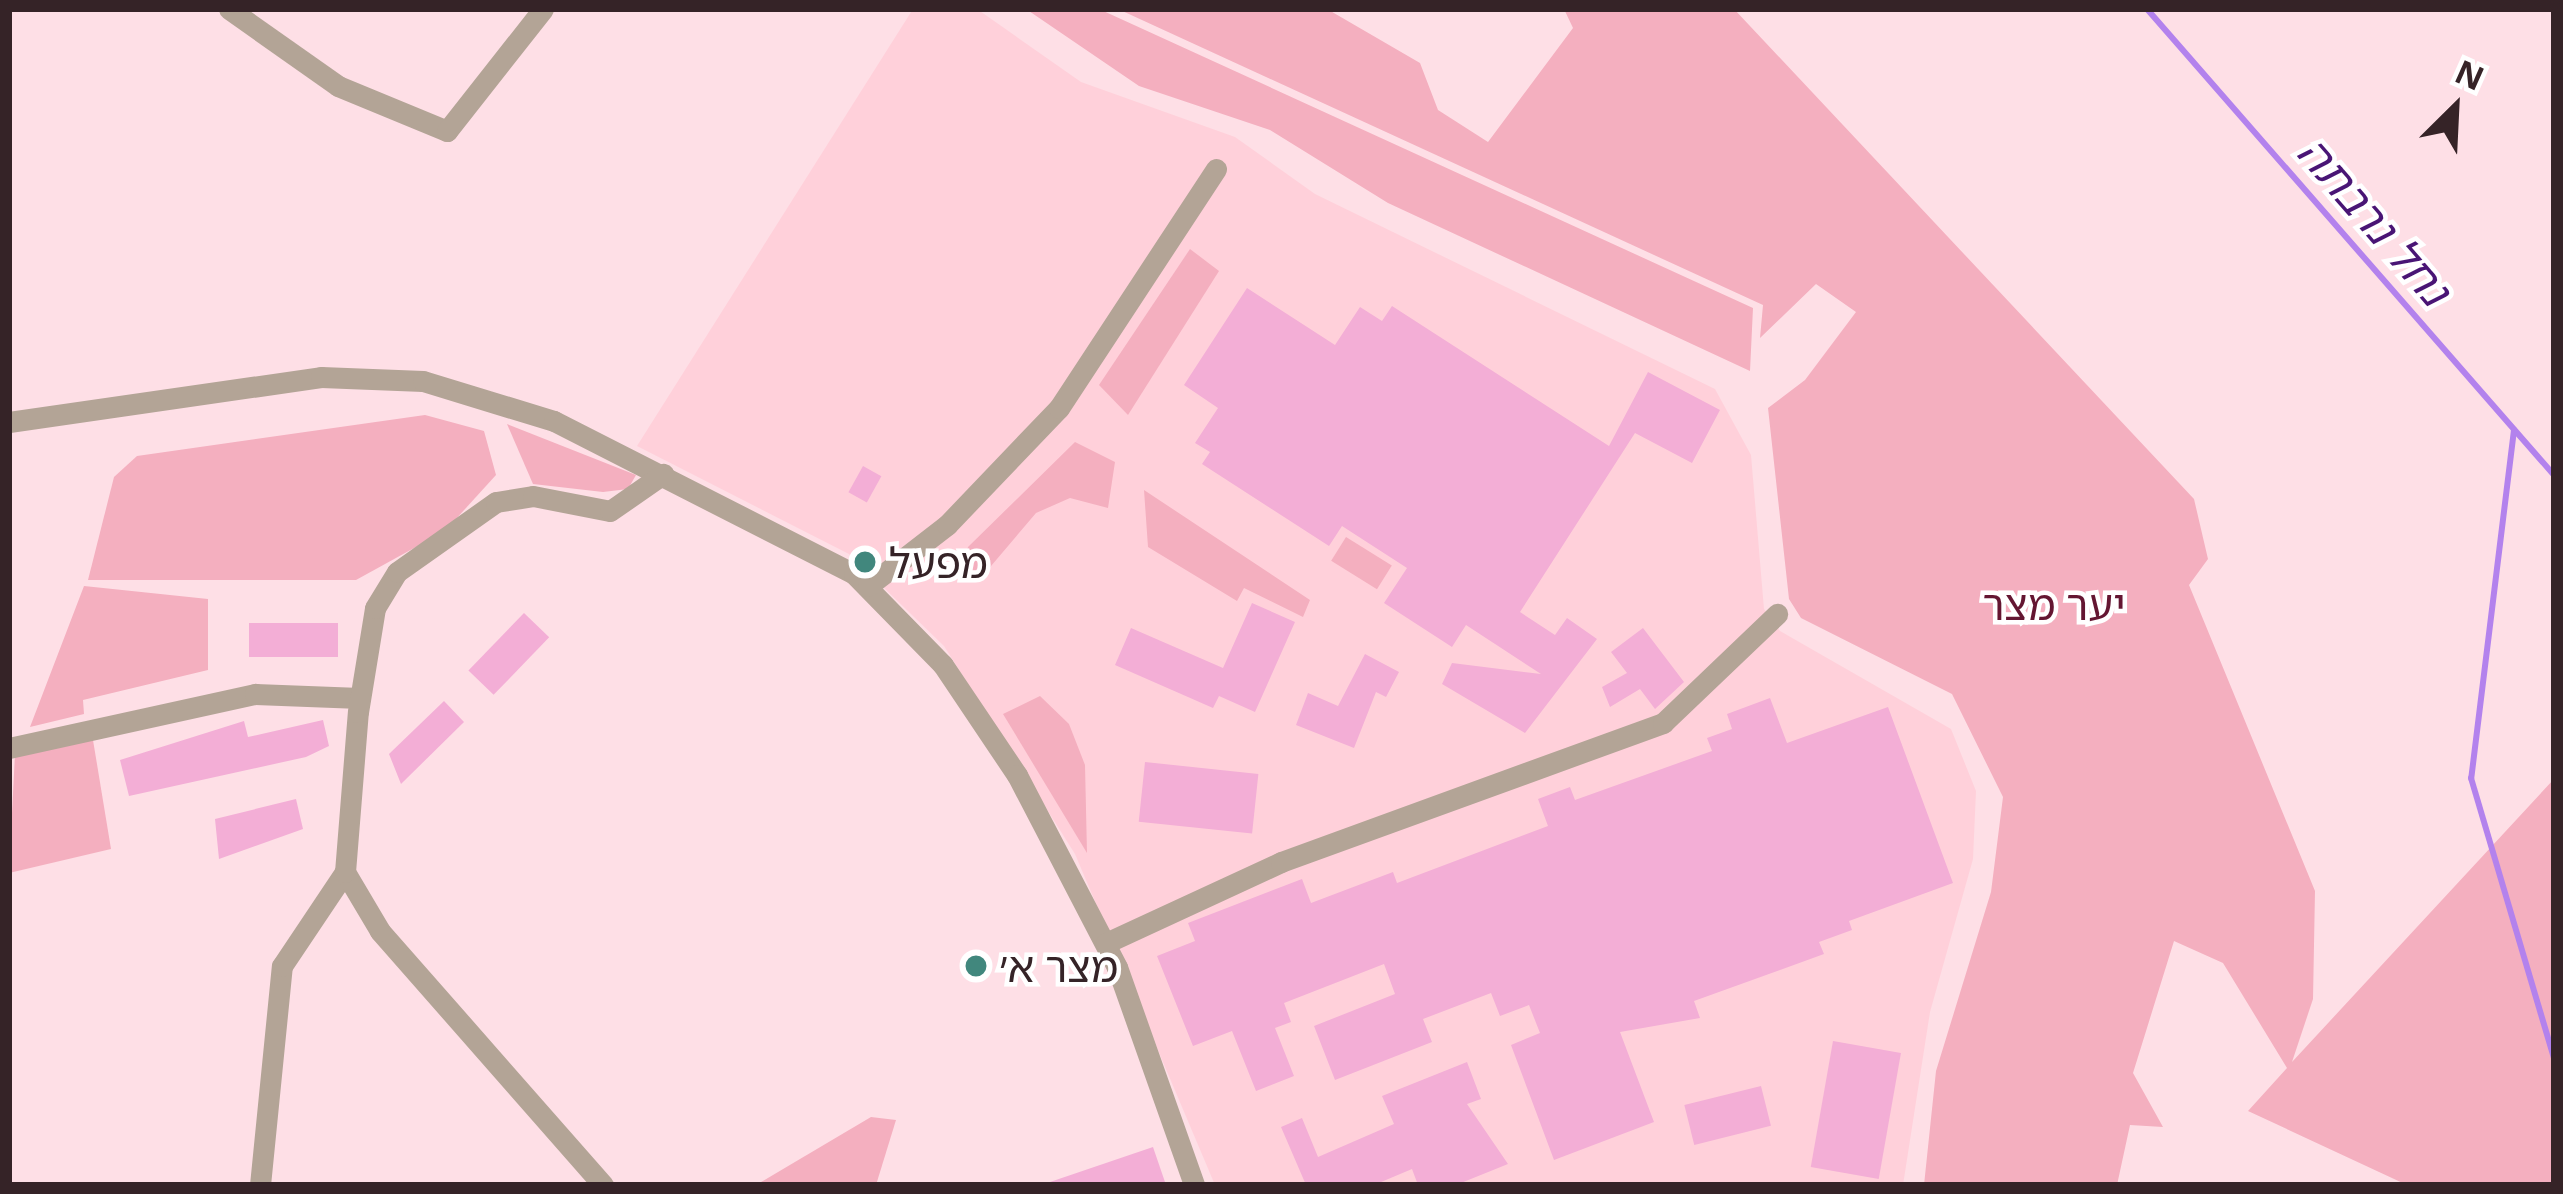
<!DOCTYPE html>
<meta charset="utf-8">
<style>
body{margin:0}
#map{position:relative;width:2563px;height:1194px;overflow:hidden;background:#fedfe6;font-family:"Noto Sans","Noto Sans Hebrew",sans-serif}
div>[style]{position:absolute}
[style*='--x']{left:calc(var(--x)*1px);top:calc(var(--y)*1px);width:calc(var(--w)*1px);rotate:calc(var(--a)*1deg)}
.built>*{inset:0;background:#ffd0da}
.green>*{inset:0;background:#f4afbf;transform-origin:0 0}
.stream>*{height:6px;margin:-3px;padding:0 3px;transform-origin:3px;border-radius:3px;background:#b382ed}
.building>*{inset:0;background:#f3aed6;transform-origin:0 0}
.minor>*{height:21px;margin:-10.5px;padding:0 10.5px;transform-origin:10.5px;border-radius:10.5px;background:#b3a496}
.dots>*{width:33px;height:33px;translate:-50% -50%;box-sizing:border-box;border:6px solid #fff;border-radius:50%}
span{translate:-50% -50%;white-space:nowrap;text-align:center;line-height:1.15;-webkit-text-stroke:9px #fff;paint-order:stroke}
.poi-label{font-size:42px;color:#352327}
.left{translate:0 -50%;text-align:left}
.park-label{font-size:42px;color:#641632}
.water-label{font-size:45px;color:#491575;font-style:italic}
.frame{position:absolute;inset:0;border:12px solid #352327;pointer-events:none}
.north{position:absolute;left:2395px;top:48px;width:120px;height:120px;-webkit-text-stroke:9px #fff;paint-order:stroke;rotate:24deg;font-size:33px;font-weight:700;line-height:48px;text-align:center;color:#352327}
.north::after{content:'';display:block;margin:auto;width:42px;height:54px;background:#352327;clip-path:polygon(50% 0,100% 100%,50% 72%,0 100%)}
</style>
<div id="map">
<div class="built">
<div style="clip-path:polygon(913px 9px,977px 9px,1081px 82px,1235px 137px,1315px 194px,1715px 389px,1751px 455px,1764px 609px,1780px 631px,1951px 729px,1976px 791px,1973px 859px,1930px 1012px,1903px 1185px,1215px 1185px,1075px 854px,944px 646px,849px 554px,637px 446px)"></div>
</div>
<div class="green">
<div style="clip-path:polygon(1026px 9px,1099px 9px,1753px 308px,1750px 371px,1388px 203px,1270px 130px,1139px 86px)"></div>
<div style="clip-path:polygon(1118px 9px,1327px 9px,1420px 63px,1438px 110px,1488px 142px,1573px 28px,1564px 9px,1734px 9px,2194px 499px,2208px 559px,2189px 585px,2315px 891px,2313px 999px,2292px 1062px,2554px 779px,2554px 1185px,2407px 1185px,2248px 1111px,2287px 1068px,2223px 963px,2174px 941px,2133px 1073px,2163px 1127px,2130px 1125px,2117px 1185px,1924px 1185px,1936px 1071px,1991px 892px,2003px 797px,1952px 694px,1801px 618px,1789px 599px,1768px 408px,1805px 380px,1856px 312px,1816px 284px,1760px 338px,1763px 305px)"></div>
<div style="clip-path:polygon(1190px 249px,1219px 271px,1128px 415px,1099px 385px)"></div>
<div style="clip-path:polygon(425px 415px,484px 431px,496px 475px,445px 531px,356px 580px,88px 580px,114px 477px,137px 456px)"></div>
<div style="clip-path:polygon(507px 424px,636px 475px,628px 489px,603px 492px,533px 484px)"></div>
<div style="clip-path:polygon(1075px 442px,1115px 462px,1108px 508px,1070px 498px,1036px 513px,980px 579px,963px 563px,968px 547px)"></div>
<div style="clip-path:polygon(1144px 490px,1310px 600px,1303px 617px,1244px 588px,1237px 601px,1148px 547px)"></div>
<div style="left:1346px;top:537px;width:54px;height:28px;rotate:32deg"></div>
<div style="clip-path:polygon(84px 586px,208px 599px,208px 670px,83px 700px,84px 714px,30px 727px)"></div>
<div style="clip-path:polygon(1040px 696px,1069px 724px,1085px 765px,1087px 853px,1003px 714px)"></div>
<div style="clip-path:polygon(92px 734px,111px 849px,9px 873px,15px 754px)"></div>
<div style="clip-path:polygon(871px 1117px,896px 1120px,876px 1185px,756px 1185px)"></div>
</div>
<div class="stream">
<div style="--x:2147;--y:9;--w:619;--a:48.87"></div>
<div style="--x:2514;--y:430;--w:351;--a:97"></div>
<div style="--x:2471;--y:778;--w:292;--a:73.5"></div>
</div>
<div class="building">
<div style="clip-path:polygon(1247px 288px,1335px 345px,1360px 307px,1382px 321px,1392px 306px,1609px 446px,1648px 372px,1720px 410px,1692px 463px,1635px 433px,1520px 612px,1555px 635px,1567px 618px,1597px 639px,1525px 733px,1442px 684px,1452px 663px,1541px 674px,1466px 625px,1452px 647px,1384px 603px,1407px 568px,1342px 526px,1329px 546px,1202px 464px,1210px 452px,1195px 443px,1218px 408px,1184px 385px)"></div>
<div style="left:863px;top:466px;width:21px;height:30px;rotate:29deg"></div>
<div style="clip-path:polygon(1252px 603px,1295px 622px,1255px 712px,1219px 696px,1213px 708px,1115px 665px,1131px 628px,1223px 668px)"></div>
<div style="left:524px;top:613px;width:35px;height:80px;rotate:44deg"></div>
<div style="left:249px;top:623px;width:89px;height:34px"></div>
<div style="clip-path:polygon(1643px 628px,1684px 682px,1655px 709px,1640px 689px,1610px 707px,1602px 687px,1627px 673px,1611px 652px)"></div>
<div style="clip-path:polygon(1365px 654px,1399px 672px,1386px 697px,1376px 692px,1354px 748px,1296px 725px,1308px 693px,1338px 706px)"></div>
<div style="clip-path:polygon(1770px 698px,1787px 743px,1888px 707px,1953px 883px,1849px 921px,1852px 930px,1819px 942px,1824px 954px,1694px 1001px,1700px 1018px,1620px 1032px,1654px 1122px,1554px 1160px,1511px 1045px,1540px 1033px,1529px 1005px,1500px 1016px,1491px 993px,1423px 1019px,1432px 1042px,1335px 1080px,1314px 1026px,1395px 994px,1384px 964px,1284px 1003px,1291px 1022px,1275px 1028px,1294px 1076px,1256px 1091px,1232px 1031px,1193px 1046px,1157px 956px,1195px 941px,1188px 923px,1302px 879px,1311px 903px,1393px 872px,1397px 883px,1548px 826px,1538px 799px,1570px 787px,1575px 800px,1712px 751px,1707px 738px,1732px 729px,1727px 714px)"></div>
<div style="clip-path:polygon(444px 701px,464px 722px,401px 784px,389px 754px)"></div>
<div style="clip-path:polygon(323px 720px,329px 746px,306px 757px,129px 796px,120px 760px,244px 721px,248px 737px)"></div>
<div style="left:1145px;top:762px;width:114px;height:60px;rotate:6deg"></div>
<div style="clip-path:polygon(296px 799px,303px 829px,219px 859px,215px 819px)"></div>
<div style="left:1833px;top:1041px;width:69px;height:128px;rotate:10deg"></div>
<div style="clip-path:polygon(1467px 1062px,1481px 1099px,1467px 1104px,1508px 1164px,1456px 1185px,1418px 1185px,1412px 1169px,1374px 1185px,1306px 1185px,1281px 1127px,1302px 1118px,1318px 1157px,1394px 1124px,1382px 1096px)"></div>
<div style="left:1761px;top:1086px;width:41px;height:79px;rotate:76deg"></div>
<div style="clip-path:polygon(1153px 1147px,1166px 1185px,1051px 1185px,1050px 1182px)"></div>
</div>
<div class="minor">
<div style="--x:229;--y:9;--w:133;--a:35.2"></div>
<div style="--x:338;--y:86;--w:118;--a:22.4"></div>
<div style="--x:447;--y:131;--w:155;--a:-51.8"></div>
<div style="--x:9;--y:422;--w:315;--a:-8.2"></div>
<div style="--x:321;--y:377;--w:102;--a:2.2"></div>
<div style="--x:423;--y:381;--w:137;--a:17"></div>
<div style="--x:554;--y:421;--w:337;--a:27"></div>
<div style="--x:854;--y:574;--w:127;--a:45.6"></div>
<div style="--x:943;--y:665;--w:133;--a:56.1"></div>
<div style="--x:1017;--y:775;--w:216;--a:62.5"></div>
<div style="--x:1117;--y:967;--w:231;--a:70.5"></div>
<div style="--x:868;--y:586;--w:100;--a:-37.7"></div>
<div style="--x:947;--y:525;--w:162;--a:-46.3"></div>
<div style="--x:1059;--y:408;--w:286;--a:-56.7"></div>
<div style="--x:9;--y:748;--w:252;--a:-12.4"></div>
<div style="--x:255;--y:694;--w:105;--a:2.2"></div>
<div style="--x:1106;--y:943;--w:193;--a:-24.8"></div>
<div style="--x:1281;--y:862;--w:407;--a:-20"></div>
<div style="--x:1663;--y:723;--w:158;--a:-43.7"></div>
<div style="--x:260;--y:1185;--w:220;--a:-84.3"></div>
<div style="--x:282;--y:966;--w:113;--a:-56.2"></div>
<div style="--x:603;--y:1185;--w:338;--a:-131.3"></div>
<div style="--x:380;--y:931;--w:69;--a:-120.7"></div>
<div style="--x:345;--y:872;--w:161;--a:-85.4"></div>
<div style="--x:358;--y:712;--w:105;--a:-80.7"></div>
<div style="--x:375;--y:608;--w:42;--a:-58.6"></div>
<div style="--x:397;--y:572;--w:121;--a:-35.3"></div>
<div style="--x:496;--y:502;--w:37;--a:-9"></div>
<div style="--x:533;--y:496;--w:78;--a:11"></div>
<div style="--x:610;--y:511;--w:65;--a:-34.9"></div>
</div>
<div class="dots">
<div style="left:865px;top:562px;background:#41877d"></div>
<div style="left:976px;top:966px;background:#41877d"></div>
</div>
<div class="poi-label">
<span class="left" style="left:889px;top:562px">מפעל</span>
<span class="left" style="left:1000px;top:966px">מצר א׳</span>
</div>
<div class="park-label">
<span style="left:2054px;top:604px">יער מצר</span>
</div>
<div class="water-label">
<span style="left:2375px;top:220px;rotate:49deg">נחל נרבתה</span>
</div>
<div class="frame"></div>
<div class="north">N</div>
</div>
